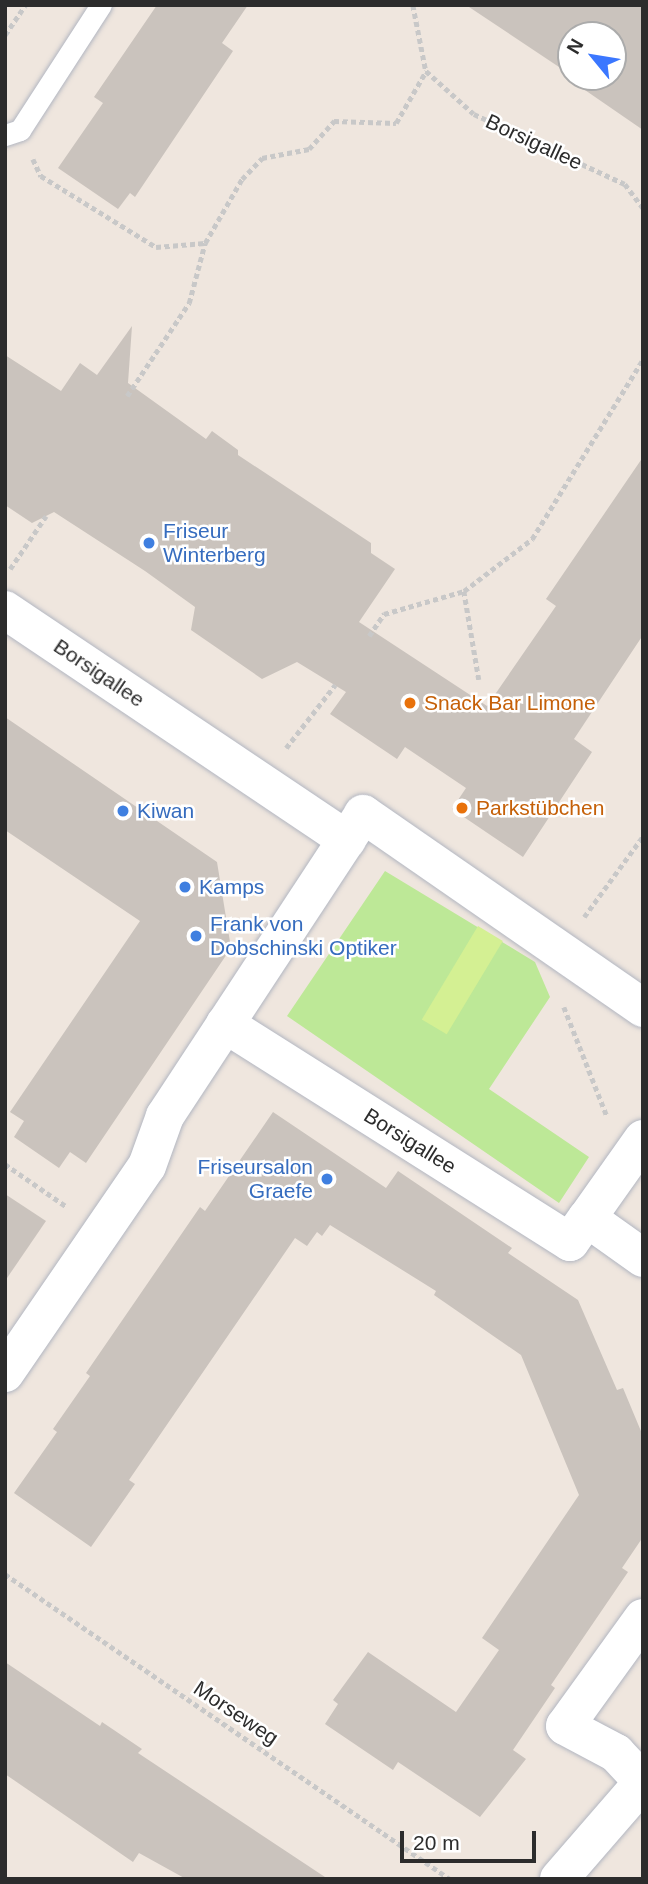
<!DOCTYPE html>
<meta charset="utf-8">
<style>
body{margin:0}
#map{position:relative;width:648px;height:1884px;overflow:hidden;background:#efe6de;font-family:Arial,sans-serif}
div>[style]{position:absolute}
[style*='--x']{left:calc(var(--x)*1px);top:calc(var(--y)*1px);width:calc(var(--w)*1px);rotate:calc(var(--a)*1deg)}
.green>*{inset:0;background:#bde897}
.pitch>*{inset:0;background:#d4f093;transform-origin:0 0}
.building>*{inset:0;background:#cac3bd}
.path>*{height:4.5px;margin-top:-2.25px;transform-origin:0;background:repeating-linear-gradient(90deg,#c8c8c8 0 5px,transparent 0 8.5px)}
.roads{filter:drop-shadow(0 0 2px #b2b6c1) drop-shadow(0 0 2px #b2b6c1)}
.lane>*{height:21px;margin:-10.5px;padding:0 10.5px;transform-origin:10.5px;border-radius:10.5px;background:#fff}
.street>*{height:38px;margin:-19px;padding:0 19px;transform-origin:19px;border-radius:19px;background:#fff}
.dots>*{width:19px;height:19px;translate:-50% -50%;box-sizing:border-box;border:4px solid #fff;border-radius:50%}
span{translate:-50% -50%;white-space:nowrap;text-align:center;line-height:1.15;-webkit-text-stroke:5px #fff;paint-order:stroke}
.street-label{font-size:21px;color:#2c2c2c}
.shop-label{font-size:21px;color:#366cbe}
.left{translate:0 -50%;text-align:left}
.right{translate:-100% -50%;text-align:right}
.food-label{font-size:21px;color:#c56008}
.frame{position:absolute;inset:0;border:7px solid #2c2c2c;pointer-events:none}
.north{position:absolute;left:557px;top:21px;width:70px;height:70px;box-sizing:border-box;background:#fff;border:2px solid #ababab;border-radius:50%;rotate:300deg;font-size:19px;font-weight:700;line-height:28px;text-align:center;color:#2c2c2c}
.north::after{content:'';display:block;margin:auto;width:24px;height:32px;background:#3b77ff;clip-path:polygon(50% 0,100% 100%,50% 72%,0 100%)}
.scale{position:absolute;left:400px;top:1831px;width:136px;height:32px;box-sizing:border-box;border:4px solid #2c2c2c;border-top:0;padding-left:9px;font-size:21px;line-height:24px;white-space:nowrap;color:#2c2c2c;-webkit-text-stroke:5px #fff;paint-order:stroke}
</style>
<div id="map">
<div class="green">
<div style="clip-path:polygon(385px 871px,535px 962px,550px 997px,489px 1089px,589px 1157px,559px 1203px,287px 1016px)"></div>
</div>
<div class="pitch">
<div style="left:478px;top:926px;width:29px;height:109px;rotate:31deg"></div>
</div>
<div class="building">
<div style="clip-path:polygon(157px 5px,248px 5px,222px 43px,233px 51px,135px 197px,130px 193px,118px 209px,58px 168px,103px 103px,94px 97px)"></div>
<div style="clip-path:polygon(466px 5px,643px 5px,643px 130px,582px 88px,585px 84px,574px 77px,613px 77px,613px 35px,571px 35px,571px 75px)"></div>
<div style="clip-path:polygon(132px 326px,128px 383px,206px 439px,212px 431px,238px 450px,238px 455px,371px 543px,371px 553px,395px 569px,359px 622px,487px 706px,556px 606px,546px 599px,643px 457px,643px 635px,574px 739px,592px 752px,523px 857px,452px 809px,466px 788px,405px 747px,397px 759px,330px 714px,346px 692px,297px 662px,262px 679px,191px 630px,195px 607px,145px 571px,54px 512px,32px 523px,5px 505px,5px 355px,61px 391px,80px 363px,97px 375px)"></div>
<div style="clip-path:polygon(5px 717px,217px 862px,231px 948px,86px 1163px,70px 1152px,59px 1168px,14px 1137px,24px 1121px,10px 1112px,140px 921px,5px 830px)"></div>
<div style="clip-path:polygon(273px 1112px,386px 1188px,398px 1171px,512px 1248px,508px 1253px,578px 1300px,617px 1390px,623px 1388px,643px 1436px,643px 1537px,622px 1568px,628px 1572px,551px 1685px,555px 1688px,513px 1750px,526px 1759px,480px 1817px,398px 1762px,393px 1770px,325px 1724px,338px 1704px,333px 1700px,368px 1652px,456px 1712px,499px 1650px,482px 1638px,579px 1495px,521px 1355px,434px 1295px,436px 1291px,330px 1225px,322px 1236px,317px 1232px,307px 1246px,295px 1238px,129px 1480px,135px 1484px,91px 1547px,14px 1493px,57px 1432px,53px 1429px,90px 1376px,86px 1373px,200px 1207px,205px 1211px)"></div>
<div style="clip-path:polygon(5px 1194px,46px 1221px,5px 1281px)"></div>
<div style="clip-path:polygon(5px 1662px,100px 1726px,102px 1722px,142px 1749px,138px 1753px,328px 1879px,186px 1879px,139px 1853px,133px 1862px,5px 1774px)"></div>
</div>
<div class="path">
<div style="--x:413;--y:5;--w:67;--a:78.9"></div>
<div style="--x:426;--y:71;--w:64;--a:41.9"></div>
<div style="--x:474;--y:114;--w:166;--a:24.9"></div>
<div style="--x:625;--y:184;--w:30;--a:53"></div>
<div style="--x:5;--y:35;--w:36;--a:-56"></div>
<div style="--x:33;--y:159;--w:19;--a:65"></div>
<div style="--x:41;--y:176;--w:135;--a:31.7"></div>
<div style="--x:156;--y:247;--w:49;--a:-4.7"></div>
<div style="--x:127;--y:396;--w:112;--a:-56.3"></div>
<div style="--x:189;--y:303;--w:62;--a:-75.1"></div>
<div style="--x:205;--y:243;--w:74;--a:-60"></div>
<div style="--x:242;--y:179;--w:29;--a:-46"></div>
<div style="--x:262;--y:158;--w:48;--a:-10.8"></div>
<div style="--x:309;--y:149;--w:38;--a:-48"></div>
<div style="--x:334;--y:121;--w:62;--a:1.8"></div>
<div style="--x:396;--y:123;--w:60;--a:-60"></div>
<div style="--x:10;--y:569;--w:64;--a:-55.8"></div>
<div style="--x:464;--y:591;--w:90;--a:80.4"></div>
<div style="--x:369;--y:636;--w:27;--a:-56"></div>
<div style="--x:384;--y:614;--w:83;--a:-16"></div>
<div style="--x:464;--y:591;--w:86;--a:-37.4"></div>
<div style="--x:532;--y:539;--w:211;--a:-58.3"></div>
<div style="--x:286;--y:748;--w:80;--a:-52.1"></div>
<div style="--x:584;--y:917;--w:100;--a:-53.9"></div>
<div style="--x:564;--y:1007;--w:117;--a:68.5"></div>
<div style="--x:5;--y:1164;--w:75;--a:34.7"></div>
<div style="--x:5;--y:1574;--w:539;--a:34.43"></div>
</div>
<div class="roads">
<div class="lane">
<div style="--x:5;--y:135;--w:16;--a:-18"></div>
<div style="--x:20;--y:130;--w:149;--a:-57.1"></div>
</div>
<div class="street">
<div style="--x:5;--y:610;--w:412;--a:33.9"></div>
<div style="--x:225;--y:1024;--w:408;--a:32.3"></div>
<div style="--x:570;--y:1242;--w:29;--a:-55"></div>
<div style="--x:643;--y:1139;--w:97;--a:125.3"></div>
<div style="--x:587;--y:1218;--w:69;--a:35.5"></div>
<div style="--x:5;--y:1373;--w:251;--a:-55.6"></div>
<div style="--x:147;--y:1166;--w:53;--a:-70.2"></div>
<div style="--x:165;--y:1116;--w:361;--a:-56.7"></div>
<div style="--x:363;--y:814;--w:341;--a:34.7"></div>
<div style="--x:643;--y:1618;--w:133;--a:125.8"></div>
<div style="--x:565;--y:1726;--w:58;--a:27.9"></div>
<div style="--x:616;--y:1753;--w:40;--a:47"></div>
<div style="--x:559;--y:1879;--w:128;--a:-49.1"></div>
</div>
</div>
<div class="dots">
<div style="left:149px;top:543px;background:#3f7fe0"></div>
<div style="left:410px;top:703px;background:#e8710a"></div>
<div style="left:462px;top:808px;background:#e8710a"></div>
<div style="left:123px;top:811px;background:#3f7fe0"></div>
<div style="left:185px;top:887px;background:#3f7fe0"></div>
<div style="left:196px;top:936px;background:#3f7fe0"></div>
<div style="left:327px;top:1179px;background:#3f7fe0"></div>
</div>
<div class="street-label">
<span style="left:534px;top:142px;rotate:25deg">Borsigallee</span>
<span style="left:99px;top:673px;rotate:34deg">Borsigallee</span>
<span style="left:410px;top:1141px;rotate:32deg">Borsigallee</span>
<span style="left:236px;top:1713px;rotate:34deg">Morseweg</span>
</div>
<div class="shop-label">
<span class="left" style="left:163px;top:543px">Friseur<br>Winterberg</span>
<span class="left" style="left:137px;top:811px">Kiwan</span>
<span class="left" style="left:199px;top:887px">Kamps</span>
<span class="left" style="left:210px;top:936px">Frank von<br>Dobschinski Optiker</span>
<span class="right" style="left:313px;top:1179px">Friseursalon<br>Graefe</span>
</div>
<div class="food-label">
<span class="left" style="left:424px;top:703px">Snack Bar Limone</span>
<span class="left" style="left:476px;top:808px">Parkstübchen</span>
</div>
<div class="frame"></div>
<div class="north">N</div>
<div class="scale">20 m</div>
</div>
